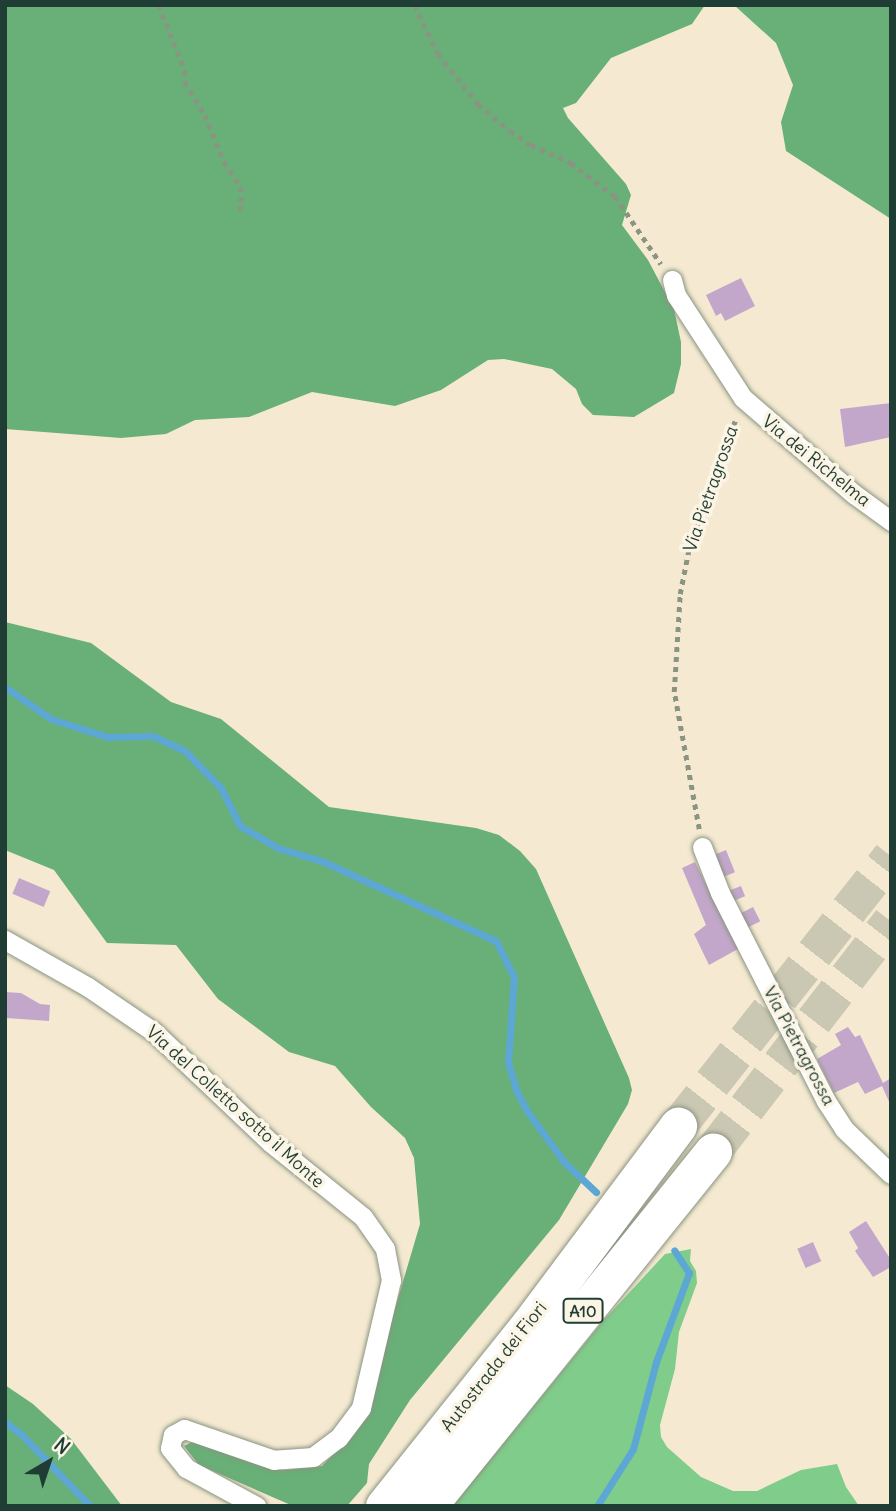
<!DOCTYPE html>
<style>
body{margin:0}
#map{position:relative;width:896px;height:1511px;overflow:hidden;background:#f5ead1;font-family:Delius,sans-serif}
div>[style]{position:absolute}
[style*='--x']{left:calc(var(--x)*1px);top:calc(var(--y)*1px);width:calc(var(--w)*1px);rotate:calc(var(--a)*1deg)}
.green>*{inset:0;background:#80cc8b}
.forest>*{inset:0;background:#68b077}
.stream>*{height:7px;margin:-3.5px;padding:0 3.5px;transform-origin:3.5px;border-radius:3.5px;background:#5da7d5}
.building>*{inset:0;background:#c3a7cb;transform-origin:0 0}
.highway-tunnel>*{height:37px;margin-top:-18.5px;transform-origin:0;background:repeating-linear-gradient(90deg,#cac7b2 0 37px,transparent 0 55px)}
.path>*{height:4.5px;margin-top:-2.25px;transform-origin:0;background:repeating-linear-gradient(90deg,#8a9482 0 5px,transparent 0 10px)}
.roads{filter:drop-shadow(0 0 2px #8a9482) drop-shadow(0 0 2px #8a9482)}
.street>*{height:19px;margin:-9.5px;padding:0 9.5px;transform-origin:9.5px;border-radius:9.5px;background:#fff}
.highway>*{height:37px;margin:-18.5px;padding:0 18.5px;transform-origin:18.5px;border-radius:18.5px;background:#fff}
span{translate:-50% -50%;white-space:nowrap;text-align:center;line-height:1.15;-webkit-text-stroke:7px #fcf5e5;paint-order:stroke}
.shield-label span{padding:2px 5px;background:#fcf5e5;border:2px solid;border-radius:5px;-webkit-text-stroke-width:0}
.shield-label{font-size:16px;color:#1f3d34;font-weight:700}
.street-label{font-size:18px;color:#1f3d34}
.frame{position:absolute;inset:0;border:7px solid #1f3d34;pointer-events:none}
.north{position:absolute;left:14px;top:1427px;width:70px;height:70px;-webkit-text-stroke:5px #fcf5e5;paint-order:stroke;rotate:39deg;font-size:19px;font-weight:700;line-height:28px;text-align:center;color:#1f3d34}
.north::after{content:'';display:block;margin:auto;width:24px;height:32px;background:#1f3d34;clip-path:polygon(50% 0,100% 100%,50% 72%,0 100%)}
</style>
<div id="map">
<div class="green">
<div style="clip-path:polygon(691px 1249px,690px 1261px,696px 1271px,697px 1283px,679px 1332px,675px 1369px,660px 1425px,661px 1437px,667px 1447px,701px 1477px,733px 1491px,757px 1491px,801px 1470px,837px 1464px,846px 1487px,859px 1506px,452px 1506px,603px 1321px,665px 1254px)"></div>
</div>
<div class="forest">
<div style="clip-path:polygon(5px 5px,705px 5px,692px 24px,611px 58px,576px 103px,563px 108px,568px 118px,626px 184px,631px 195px,622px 225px,648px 260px,674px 309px,681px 342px,681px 364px,674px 393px,634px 417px,593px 415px,582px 404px,576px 389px,552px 369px,504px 359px,488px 360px,441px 390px,395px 406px,312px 392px,249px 417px,195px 420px,166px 434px,121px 438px,5px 429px)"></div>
<div style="clip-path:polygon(734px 5px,891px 5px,891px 219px,786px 151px,781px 122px,793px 85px,776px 43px)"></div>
<div style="clip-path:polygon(5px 622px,91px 643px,171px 702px,221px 719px,329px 807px,476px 828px,499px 835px,520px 851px,536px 869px,629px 1078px,632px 1090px,628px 1104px,559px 1220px,410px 1400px,369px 1464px,367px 1483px,347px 1506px,293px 1506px,199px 1465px,184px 1446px,194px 1441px,284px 1470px,322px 1466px,342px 1445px,368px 1400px,420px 1224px,414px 1158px,405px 1138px,371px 1107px,335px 1066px,289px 1052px,218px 999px,176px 945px,107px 943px,54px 870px,5px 850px)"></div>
<div style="clip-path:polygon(5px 1385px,33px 1404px,71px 1439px,122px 1506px,5px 1506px)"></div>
</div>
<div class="stream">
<div style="--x:5;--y:687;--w:56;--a:34.8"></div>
<div style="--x:51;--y:719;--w:60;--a:17.5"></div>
<div style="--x:108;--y:737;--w:45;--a:-1.3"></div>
<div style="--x:153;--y:736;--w:35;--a:25"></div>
<div style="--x:185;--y:751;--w:52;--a:45.8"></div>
<div style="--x:221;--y:788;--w:42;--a:63.4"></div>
<div style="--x:240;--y:826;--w:44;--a:30.1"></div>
<div style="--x:278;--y:848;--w:46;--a:16.5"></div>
<div style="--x:322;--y:861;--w:192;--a:24.7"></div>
<div style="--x:496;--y:941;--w:40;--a:63.4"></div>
<div style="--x:514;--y:977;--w:86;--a:94"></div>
<div style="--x:508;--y:1063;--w:30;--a:73"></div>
<div style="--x:517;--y:1092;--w:21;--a:62"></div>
<div style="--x:527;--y:1111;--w:63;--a:54"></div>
<div style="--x:564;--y:1162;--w:44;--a:43.2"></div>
<div style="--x:5;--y:1422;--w:21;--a:37"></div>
<div style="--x:22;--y:1435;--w:98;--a:46.2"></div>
<div style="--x:597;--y:1506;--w:67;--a:-57.7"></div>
<div style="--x:633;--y:1449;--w:90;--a:-75.2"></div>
<div style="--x:656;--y:1362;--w:95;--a:-69.7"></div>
<div style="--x:689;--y:1273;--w:27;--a:-123"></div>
</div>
<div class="building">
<div style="clip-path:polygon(741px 278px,755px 306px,725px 321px,721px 313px,716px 316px,706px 295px)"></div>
<div style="clip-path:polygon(891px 403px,891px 437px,845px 447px,840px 409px)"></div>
<div style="left:726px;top:850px;width:24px;height:14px;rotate:68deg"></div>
<div style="clip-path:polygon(695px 862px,738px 949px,709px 965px,694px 934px,706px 925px,682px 868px)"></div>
<div style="left:19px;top:878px;width:34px;height:17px;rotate:23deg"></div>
<div style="left:741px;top:886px;width:11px;height:13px;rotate:68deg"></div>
<div style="left:753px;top:907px;width:16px;height:15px;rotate:63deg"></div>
<div style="clip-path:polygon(5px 992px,21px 993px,40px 1004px,50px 1005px,49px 1021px,6px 1018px)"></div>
<div style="clip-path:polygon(848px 1027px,855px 1037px,860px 1035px,883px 1083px,891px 1078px,891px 1106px,882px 1086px,865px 1094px,858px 1082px,834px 1093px,817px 1059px,841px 1045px,835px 1034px)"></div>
<div style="clip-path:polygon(866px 1221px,891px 1260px,891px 1267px,873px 1277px,855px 1251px,858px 1248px,849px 1232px)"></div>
<div style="left:813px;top:1242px;width:21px;height:17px;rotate:67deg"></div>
</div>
<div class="highway-tunnel">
<div style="--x:678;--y:1126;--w:344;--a:-51.7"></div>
<div style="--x:713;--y:1151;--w:291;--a:-52.3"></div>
</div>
<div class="path">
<div style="--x:159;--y:5;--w:71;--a:68.5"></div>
<div style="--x:185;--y:71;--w:11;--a:90"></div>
<div style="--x:185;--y:82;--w:39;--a:59"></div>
<div style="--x:205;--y:115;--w:51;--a:68"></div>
<div style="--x:224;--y:162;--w:30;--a:56"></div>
<div style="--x:241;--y:187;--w:19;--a:87"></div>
<div style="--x:242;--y:206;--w:9;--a:122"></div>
<div style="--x:415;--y:5;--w:54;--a:64.9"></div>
<div style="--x:438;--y:54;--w:64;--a:51.3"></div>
<div style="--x:478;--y:104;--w:42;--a:40.2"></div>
<div style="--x:510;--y:131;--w:25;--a:34"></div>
<div style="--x:531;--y:145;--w:44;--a:24.2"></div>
<div style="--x:571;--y:163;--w:55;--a:36.9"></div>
<div style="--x:615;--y:196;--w:82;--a:55.9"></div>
<div style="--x:699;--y:829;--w:139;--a:-100.3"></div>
<div style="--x:674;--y:692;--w:98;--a:-86.5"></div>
<div style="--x:680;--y:594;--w:47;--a:-78.9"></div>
<div style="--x:689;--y:548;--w:138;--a:-70.1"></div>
</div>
<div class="roads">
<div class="street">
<div style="--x:672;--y:280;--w:16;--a:75"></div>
<div style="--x:676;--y:295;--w:123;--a:57"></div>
<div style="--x:743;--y:398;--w:147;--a:40.9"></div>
<div style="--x:854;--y:494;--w:46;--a:36.1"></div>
<div style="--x:702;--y:847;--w:49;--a:68.6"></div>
<div style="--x:720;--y:893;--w:233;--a:63"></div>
<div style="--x:826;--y:1101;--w:33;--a:57"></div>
<div style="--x:844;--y:1129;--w:65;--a:43.8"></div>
<div style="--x:5;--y:940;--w:95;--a:29.5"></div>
<div style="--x:88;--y:987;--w:80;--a:34.3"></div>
<div style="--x:154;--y:1032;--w:160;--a:43.5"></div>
<div style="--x:270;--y:1142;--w:119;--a:38.9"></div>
<div style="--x:363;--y:1217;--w:39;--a:55"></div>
<div style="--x:385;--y:1249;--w:32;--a:79"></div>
<div style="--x:391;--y:1280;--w:131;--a:103.2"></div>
<div style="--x:361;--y:1408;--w:38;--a:127"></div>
<div style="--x:338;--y:1438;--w:31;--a:143"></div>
<div style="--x:313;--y:1457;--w:39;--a:176"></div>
<div style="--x:274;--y:1460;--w:95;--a:-161"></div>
<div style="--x:184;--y:1429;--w:13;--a:151"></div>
<div style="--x:173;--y:1435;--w:13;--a:103"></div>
<div style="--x:170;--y:1448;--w:26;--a:51"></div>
<div style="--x:186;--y:1468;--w:80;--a:28.5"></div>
</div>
<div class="highway">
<div style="--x:384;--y:1506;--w:232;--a:-51.3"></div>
<div style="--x:529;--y:1325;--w:249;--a:-53.2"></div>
<div style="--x:428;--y:1506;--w:455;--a:-51.2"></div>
</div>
</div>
<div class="shield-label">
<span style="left:583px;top:1311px">A10</span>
</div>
<div class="street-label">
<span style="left:816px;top:461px;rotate:39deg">Via dei Richelma</span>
<span style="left:711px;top:489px;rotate:-71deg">Via Pietragrossa</span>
<span style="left:799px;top:1046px;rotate:62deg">Via Pietragrossa</span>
<span style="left:235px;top:1107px;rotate:42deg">Via del Colletto sotto il Monte</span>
<span style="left:494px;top:1367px;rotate:-52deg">Autostrada dei Fiori</span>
</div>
<div class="frame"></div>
<div class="north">N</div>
</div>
